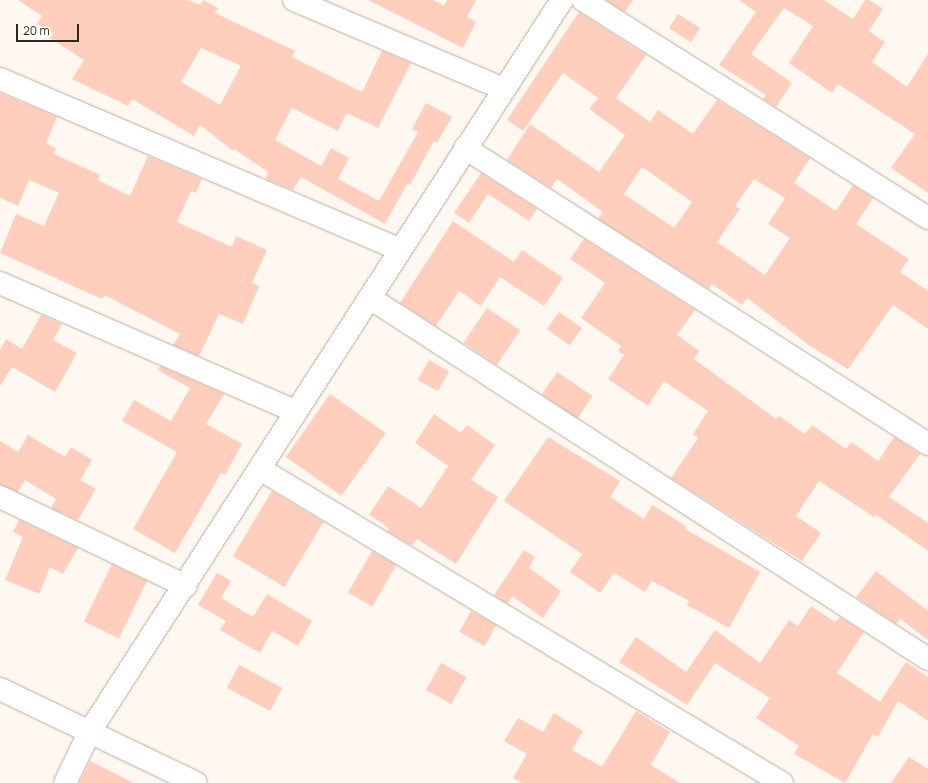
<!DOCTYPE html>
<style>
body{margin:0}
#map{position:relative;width:928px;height:783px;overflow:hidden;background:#fef8f1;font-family:Manrope,sans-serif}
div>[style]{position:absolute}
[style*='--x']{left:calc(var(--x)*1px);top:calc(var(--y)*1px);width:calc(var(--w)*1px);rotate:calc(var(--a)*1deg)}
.building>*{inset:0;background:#ffcebd;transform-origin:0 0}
.roads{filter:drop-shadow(0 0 1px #bbad9b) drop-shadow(0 0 1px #bbad9b)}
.minor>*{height:22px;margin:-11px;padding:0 11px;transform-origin:11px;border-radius:11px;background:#fff}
span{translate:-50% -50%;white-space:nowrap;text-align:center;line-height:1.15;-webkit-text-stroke:4px #fff;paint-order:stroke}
.scale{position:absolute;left:16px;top:24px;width:63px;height:18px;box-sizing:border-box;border:2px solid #2d2820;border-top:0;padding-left:5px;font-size:12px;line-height:14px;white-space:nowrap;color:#2d2820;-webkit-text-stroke:3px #fff;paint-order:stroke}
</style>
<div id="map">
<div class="building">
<div style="clip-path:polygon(evenodd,18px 0,187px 0,200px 5px,203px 0,218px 8px,215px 13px,295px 51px,292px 57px,362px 92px,382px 51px,411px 63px,378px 128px,349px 114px,346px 114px,338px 131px,292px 108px,275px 140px,321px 166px,331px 148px,349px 158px,338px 179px,379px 201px,418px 132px,412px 129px,426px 103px,452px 117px,437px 143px,434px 141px,410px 185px,407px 184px,385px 224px,301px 177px,293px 190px,268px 180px,266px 178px,268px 172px,234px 149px,233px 151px,200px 125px,194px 136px,132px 99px,128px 106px,72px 79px,84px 60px,50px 38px,53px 33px,37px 24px,42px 16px,18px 0,201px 48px,241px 66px,220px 105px,181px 82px,201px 48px)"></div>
<div style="clip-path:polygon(368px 0,433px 0,444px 6px,447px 0,476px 0,467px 17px,476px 22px,463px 48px)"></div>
<div style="clip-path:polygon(606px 0,633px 0,625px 12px)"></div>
<div style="clip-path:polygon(739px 0,824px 0,853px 19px,865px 0,869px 0,883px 9px,869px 31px,885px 42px,872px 62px,907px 87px,928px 54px,928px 193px,891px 168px,915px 134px,838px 84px,832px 93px,789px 63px,813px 26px,784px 8px,751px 54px,792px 83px,776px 107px,763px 99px,766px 95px,719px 65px,756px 12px)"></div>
<div style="clip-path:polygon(evenodd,579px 12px,646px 55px,616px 98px,650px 122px,658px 110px,693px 134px,717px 100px,810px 158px,794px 183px,836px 211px,853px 185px,873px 198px,856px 224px,909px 259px,900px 272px,928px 291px,928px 329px,893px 305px,848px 369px,810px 346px,747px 298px,742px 305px,712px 284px,709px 289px,598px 219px,603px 212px,557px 179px,551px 188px,507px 160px,530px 124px,599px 172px,625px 135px,589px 109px,598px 98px,563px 73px,523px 131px,507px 120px,579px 12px,642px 167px,692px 202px,674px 228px,624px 194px,642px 167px,579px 12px,754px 179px,785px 198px,768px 224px,790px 238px,765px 275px,717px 242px,740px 209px,735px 206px,754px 179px)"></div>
<div style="left:678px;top:14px;width:26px;height:17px;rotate:32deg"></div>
<div style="clip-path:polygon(0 93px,57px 117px,46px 143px,56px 148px,54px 154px,100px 175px,98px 180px,130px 196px,148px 156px,202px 179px,196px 193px,191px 191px,177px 222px,232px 247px,236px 236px,267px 250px,252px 283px,259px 286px,243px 324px,219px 314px,199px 356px,173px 345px,180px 334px,104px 295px,102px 299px,0 253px,16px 214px,44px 226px,59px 193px,29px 180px,18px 206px,0 198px)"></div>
<div style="clip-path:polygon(481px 173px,537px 209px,529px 221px,488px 194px,469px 223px,454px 213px)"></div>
<div style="clip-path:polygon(453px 221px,514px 262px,522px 250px,563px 278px,544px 306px,500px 277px,481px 306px,459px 291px,436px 326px,400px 303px)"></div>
<div style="clip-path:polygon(584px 239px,695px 310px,677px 335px,699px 351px,694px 359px,776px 419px,779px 416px,805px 434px,812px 425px,846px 449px,851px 442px,878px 461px,894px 437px,920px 454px,889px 497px,928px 523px,928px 551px,876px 515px,874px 517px,819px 481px,796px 516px,821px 533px,802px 561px,671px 478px,698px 438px,693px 434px,708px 411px,664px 381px,648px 406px,608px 379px,624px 355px,618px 351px,621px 346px,581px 318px,605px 283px,570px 259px)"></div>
<div style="left:487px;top:308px;width:40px;height:42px;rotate:34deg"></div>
<div style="left:559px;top:312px;width:28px;height:21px;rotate:35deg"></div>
<div style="clip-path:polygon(41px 315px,62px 324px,53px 340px,77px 353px,55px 392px,12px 367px,0 386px,0 350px,6px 339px,22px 349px)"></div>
<div style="left:429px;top:360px;width:23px;height:23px;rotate:29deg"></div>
<div style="clip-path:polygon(160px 366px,224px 394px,206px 424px,242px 444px,225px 475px,221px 473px,175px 553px,133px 529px,177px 452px,122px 421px,134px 400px,171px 421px,190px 388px,158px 370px)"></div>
<div style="left:557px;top:372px;width:43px;height:27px;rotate:34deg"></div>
<div style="left:330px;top:394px;width:68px;height:77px;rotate:35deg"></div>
<div style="clip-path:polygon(434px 414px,461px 433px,467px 425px,495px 445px,471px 480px,498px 497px,456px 564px,417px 539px,413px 545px,409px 544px,387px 531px,389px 528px,369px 515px,388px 486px,421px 508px,448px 466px,415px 443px)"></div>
<div style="clip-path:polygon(28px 435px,65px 457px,71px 447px,92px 460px,80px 480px,96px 489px,78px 520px,51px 508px,56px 499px,25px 480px,18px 492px,0 485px,0 441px,18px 452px)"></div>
<div style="clip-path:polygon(548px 437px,620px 481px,610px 497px,644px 519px,652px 505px,686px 526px,685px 529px,760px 572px,729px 628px,687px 605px,689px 601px,652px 581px,645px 592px,614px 573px,600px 593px,570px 572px,582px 554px,504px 501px)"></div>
<div style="left:272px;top:491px;width:60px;height:76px;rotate:31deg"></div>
<div style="clip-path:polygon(19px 520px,78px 548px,63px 574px,50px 567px,39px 594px,5px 580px,23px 537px,13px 532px)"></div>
<div style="clip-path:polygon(524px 550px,535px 557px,529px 568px,561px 591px,543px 618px,512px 596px,508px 604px,494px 595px)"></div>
<div style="left:372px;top:551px;width:28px;height:48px;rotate:30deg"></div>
<div style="left:112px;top:564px;width:39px;height:64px;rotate:26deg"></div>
<div style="clip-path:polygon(876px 571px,928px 611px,928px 640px,900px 619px,896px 624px,856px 597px)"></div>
<div style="clip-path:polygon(217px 573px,231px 581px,221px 598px,253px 617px,267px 594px,312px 621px,298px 646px,272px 631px,260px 653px,220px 630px,226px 621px,198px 605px)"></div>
<div style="clip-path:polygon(811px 606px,835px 622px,840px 617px,864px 632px,837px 673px,880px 702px,906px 662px,928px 677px,928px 721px,898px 701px,878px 737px,873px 734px,845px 783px,794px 754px,799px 746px,756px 718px,770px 698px,715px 663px,687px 705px,619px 662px,636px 637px,686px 672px,715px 630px,760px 663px,789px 620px,798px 626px)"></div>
<div style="left:471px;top:611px;width:29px;height:24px;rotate:29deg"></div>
<div style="left:441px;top:663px;width:29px;height:31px;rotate:29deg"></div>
<div style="left:239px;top:665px;width:49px;height:26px;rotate:28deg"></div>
<div style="clip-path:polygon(636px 711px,670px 732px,651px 765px,680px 783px,522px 783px,513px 778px,527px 754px,504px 741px,518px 718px,543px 732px,554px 713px,583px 731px,572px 750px,602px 767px)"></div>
<div style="clip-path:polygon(909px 757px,928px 769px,928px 783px,891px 783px)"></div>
<div style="clip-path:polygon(90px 761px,134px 783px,79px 783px)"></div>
</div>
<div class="roads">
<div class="minor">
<div style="--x:294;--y:0;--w:228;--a:23"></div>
<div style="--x:583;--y:0;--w:408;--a:32.3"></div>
<div style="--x:0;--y:79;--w:434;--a:23.1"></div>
<div style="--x:465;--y:148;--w:550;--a:32.59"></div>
<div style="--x:0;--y:283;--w:323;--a:23.5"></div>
<div style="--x:370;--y:298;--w:665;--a:32.9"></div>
<div style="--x:260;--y:469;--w:609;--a:31.03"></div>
<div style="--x:0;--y:497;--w:206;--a:25.6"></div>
<div style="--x:0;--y:689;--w:217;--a:25.6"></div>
<div style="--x:65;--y:783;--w:58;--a:-64.3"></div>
<div style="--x:90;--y:731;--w:870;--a:-57.15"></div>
</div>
</div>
<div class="scale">20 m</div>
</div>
